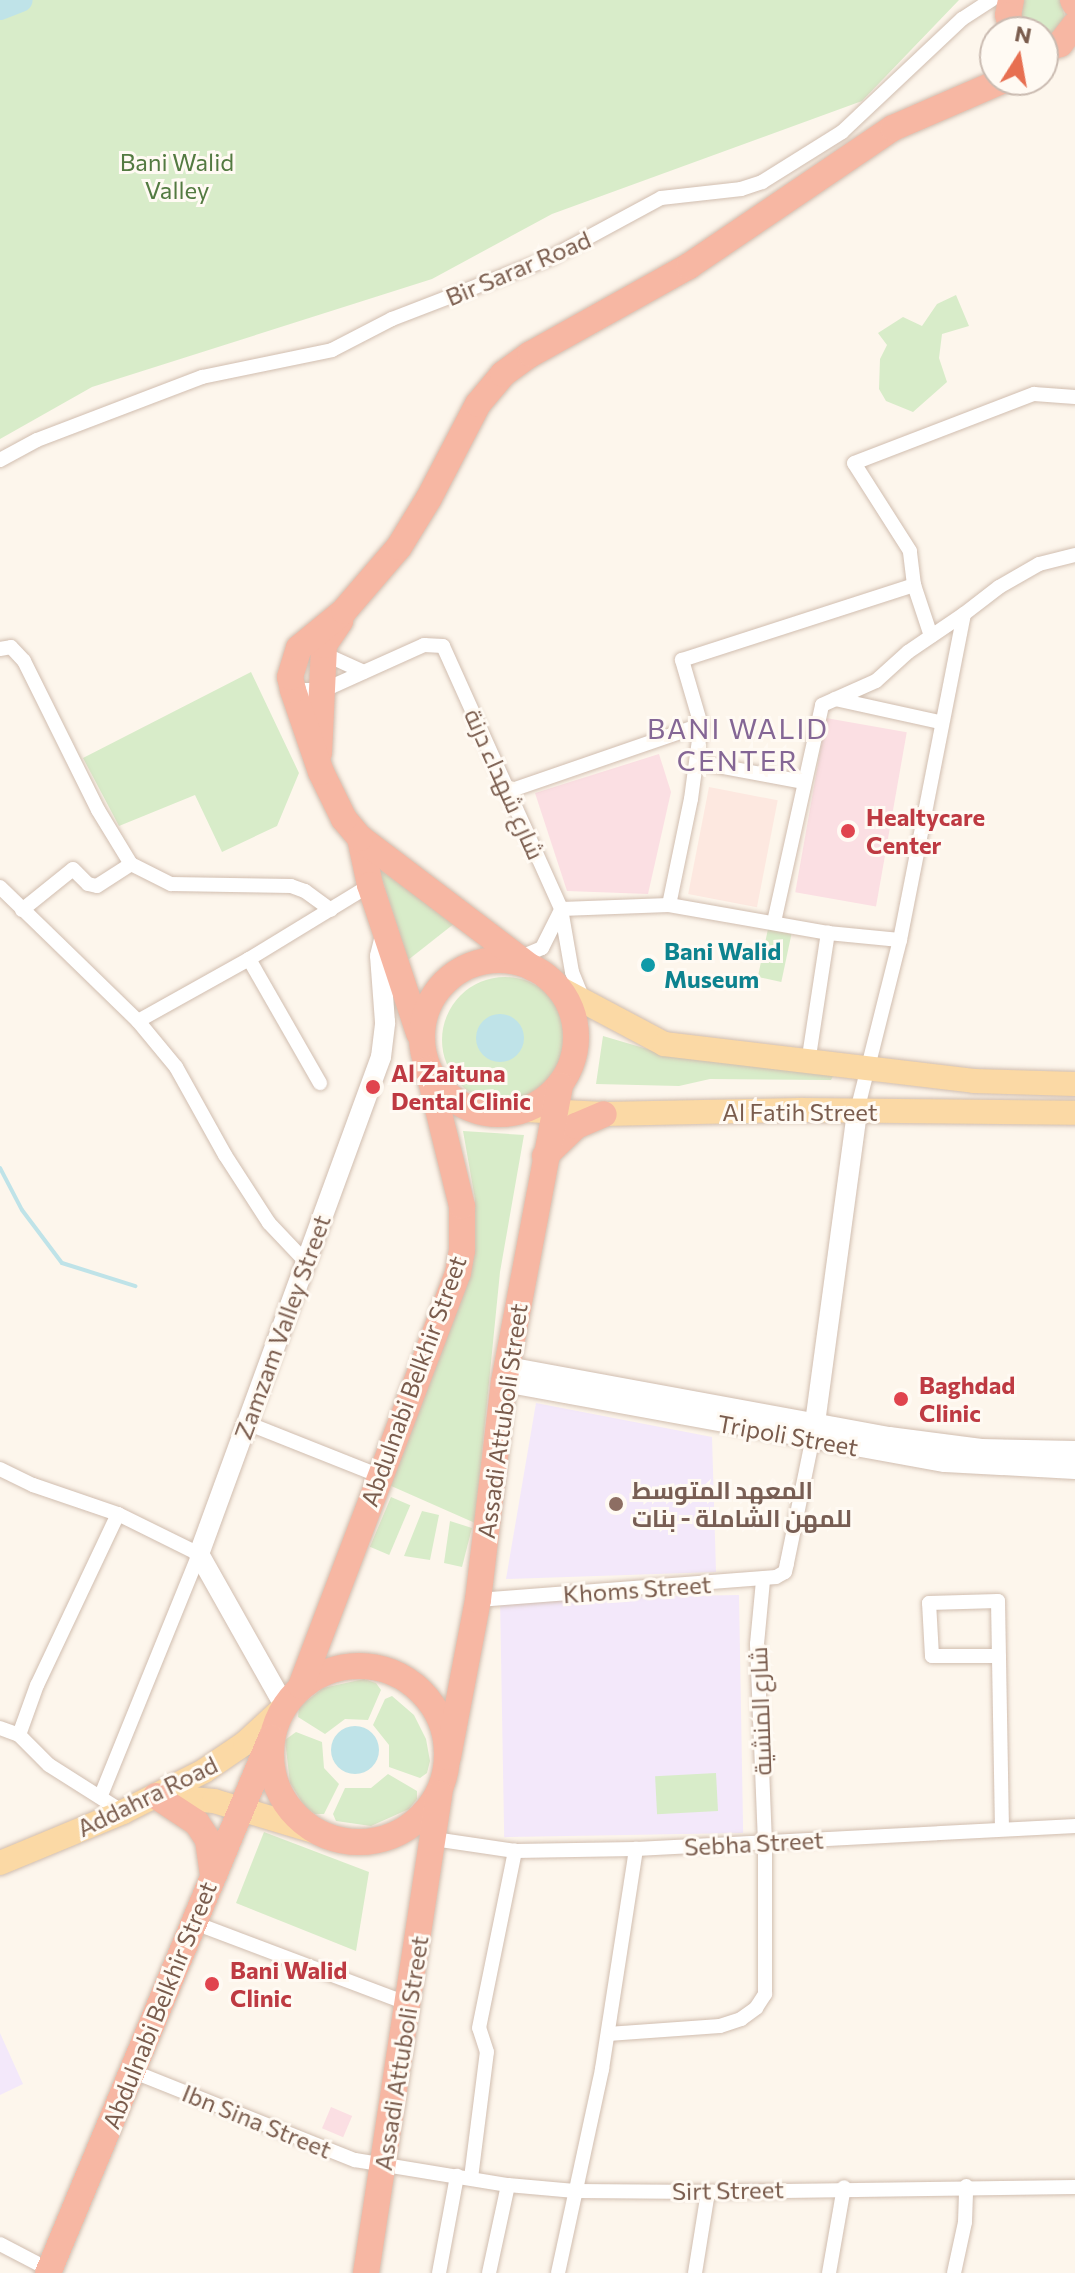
<!DOCTYPE html>
<meta charset="utf-8">
<style>
body{margin:0}
#map{position:relative;width:1075px;height:2273px;overflow:hidden;background:#fdf6ec;font-family:Commissioner,Cairo,sans-serif}
div>[style]{position:absolute}
[style*='--x']{left:calc(var(--x)*1px);top:calc(var(--y)*1px);width:calc(var(--w)*1px);rotate:calc(var(--a)*1deg)}
.commercial>*{inset:0;background:#fde8e0;transform-origin:0 0}
.education>*{inset:0;background:#f3e8fa;transform-origin:0 0}
.medical>*{inset:0;background:#fbdfe3;transform-origin:0 0}
.green>*{inset:0;background:#d8ecc9;transform-origin:0 0}
.round{border-radius:50%}
.water>*{inset:0;background:#bfe3e8}
.stream>*{height:4px;margin:-2px;padding:0 2px;transform-origin:2px;border-radius:2px;background:#bfe3e8}
.river>*{height:24px;margin:-12px;padding:0 12px;transform-origin:12px;border-radius:12px;background:#bfe3e8}
.roads{filter:drop-shadow(0 0 2px #d1beb0) drop-shadow(0 0 2px #d1beb0)}
.street>*{height:14px;margin:-7px;padding:0 7px;transform-origin:7px;border-radius:7px;background:#fff}
.secondary>*{height:20px;margin:-10px;padding:0 10px;transform-origin:10px;border-radius:10px;background:#fff}
.primary>*{height:24px;margin:-12px;padding:0 12px;transform-origin:12px;border-radius:12px;background:#fbd9a5}
.highway>*{height:26px;margin:-13px;padding:0 13px;transform-origin:13px;border-radius:13px;background:#f7b7a3}
.highway>.ring{margin:-13px;padding:0;box-sizing:content-box;background:none;border:26px solid #f7b7a3;border-radius:50%}
.dots>*{width:22px;height:22px;translate:-50% -50%;box-sizing:border-box;border:4px solid #fffaf3;border-radius:50%}
span{translate:-50% -50%;white-space:nowrap;text-align:center;line-height:1.15;-webkit-text-stroke:6px #fffaf3;paint-order:stroke}
.park-label{font-size:24px;color:#537a41}
.street-label{font-size:24px;color:#7a5c4d}
.health-label{font-size:24px;color:#be3a42;font-weight:700}
.left{translate:0 -50%;text-align:left}
.culture-label{font-size:24px;color:#0d838f;font-weight:700}
.education-label{font-size:24px;color:#785e54;font-weight:700}
.quarter-label{font-size:28px;color:#846695;letter-spacing:2px}
.north{position:absolute;left:979px;top:16px;width:80px;height:80px;box-sizing:border-box;background:#fffaf3;border:2px solid #cabbb1;border-radius:50%;rotate:11deg;font-size:22px;font-weight:700;line-height:32px;text-align:center;color:#7a5c4d}
.north::after{content:'';display:block;margin:auto;width:28px;height:36px;background:#e76f51;clip-path:polygon(50% 0,100% 100%,50% 72%,0 100%)}
</style>
<div id="map">
<div class="commercial">
<div style="left:709px;top:787px;width:70px;height:109px;rotate:11deg"></div>
</div>
<div class="education">
<div style="clip-path:polygon(536px 1403px,712px 1437px,716px 1572px,506px 1579px)"></div>
<div style="left:739px;top:1595px;width:238px;height:239px;rotate:89deg"></div>
<div style="clip-path:polygon(0 2033px,23px 2084px,0 2095px)"></div>
</div>
<div class="medical">
<div style="left:826px;top:718px;width:82px;height:177px;rotate:10deg"></div>
<div style="clip-path:polygon(659px 754px,671px 792px,648px 894px,567px 891px,535px 793px)"></div>
<div style="left:331px;top:2107px;width:23px;height:23px;rotate:23deg"></div>
</div>
<div class="green">
<div style="clip-path:polygon(0 0,959px 0,862px 101px,552px 214px,432px 279px,92px 387px,0 439px)"></div>
<div style="clip-path:polygon(1022px 0,1060px 0,1065px 17px,1057px 31px,1043px 37px,1043px 32px,1027px 32px,1023px 28px,1019px 7px)"></div>
<div style="clip-path:polygon(956px 295px,969px 326px,942px 334px,939px 358px,947px 382px,913px 412px,886px 401px,879px 389px,880px 359px,887px 345px,878px 333px,903px 317px,922px 326px,937px 304px)"></div>
<div style="clip-path:polygon(251px 672px,299px 773px,277px 826px,222px 852px,195px 795px,119px 826px,83px 758px)"></div>
<div style="clip-path:polygon(379px 869px,455px 923px,408px 960px)"></div>
<div style="left:768px;top:929px;width:24px;height:49px;rotate:12deg"></div>
<div class="round" style="left:442px;top:977px;width:126px;height:126px"></div>
<div style="clip-path:polygon(603px 1036px,664px 1054px,834px 1074px,831px 1080px,710px 1079px,679px 1086px,596px 1084px)"></div>
<div style="clip-path:polygon(463px 1131px,524px 1135px,500px 1272px,475px 1523px,389px 1485px,474px 1241px,475px 1199px)"></div>
<div style="left:391px;top:1497px;width:21px;height:54px;rotate:23deg"></div>
<div style="clip-path:polygon(422px 1511px,439px 1515px,430px 1560px,404px 1556px)"></div>
<div style="clip-path:polygon(450px 1521px,472px 1528px,462px 1567px,444px 1563px)"></div>
<div style="clip-path:polygon(364px 1679px,376px 1683px,381px 1690px,368px 1720px,345px 1719px,325px 1734px,298px 1717px,299px 1707px,323px 1688px)"></div>
<div style="clip-path:polygon(392px 1696px,414px 1715px,426px 1739px,430px 1761px,427px 1773px,420px 1778px,389px 1767px,389px 1745px,373px 1725px,385px 1699px)"></div>
<div style="clip-path:polygon(296px 1732px,322px 1742px,324px 1768px,339px 1784px,324px 1814px,315px 1814px,305px 1807px,290px 1783px,285px 1740px)"></div>
<div style="left:716px;top:1773px;width:38px;height:61px;rotate:87deg"></div>
<div style="clip-path:polygon(388px 1774px,417px 1791px,417px 1799px,409px 1809px,371px 1826px,336px 1821px,333px 1814px,345px 1788px,371px 1788px)"></div>
<div style="clip-path:polygon(264px 1832px,369px 1872px,356px 1951px,236px 1903px)"></div>
</div>
<div class="water">
<div class="round" style="left:476px;top:1014px;width:48px;height:48px"></div>
<div class="round" style="left:331px;top:1726px;width:48px;height:48px"></div>
</div>
<div class="stream">
<div style="--x:0;--y:1168;--w:47;--a:62.4"></div>
<div style="--x:22;--y:1210;--w:66;--a:53"></div>
<div style="--x:62;--y:1263;--w:77;--a:17.5"></div>
</div>
<div class="river">
<div style="--x:0;--y:8;--w:22;--a:-21"></div>
</div>
<div class="roads">
<div class="street">
<div style="--x:0;--y:460;--w:42;--a:-28.4"></div>
<div style="--x:37;--y:440;--w:177;--a:-20.9"></div>
<div style="--x:202;--y:377;--w:133;--a:-11.7"></div>
<div style="--x:332;--y:350;--w:68;--a:-27.3"></div>
<div style="--x:392;--y:319;--w:169;--a:-21.1"></div>
<div style="--x:550;--y:258;--w:126;--a:-28.4"></div>
<div style="--x:661;--y:198;--w:81;--a:-6.4"></div>
<div style="--x:741;--y:189;--w:22;--a:-18"></div>
<div style="--x:762;--y:182;--w:94;--a:-32"></div>
<div style="--x:842;--y:132;--w:165;--a:-43.3"></div>
<div style="--x:962;--y:19;--w:35;--a:-33"></div>
<div style="--x:931;--y:636;--w:54;--a:-108.4"></div>
<div style="--x:914;--y:585;--w:34;--a:-97"></div>
<div style="--x:910;--y:551;--w:104;--a:-122.5"></div>
<div style="--x:854;--y:463;--w:193;--a:-21"></div>
<div style="--x:1034;--y:394;--w:41;--a:4.2"></div>
<div style="--x:0;--y:649;--w:11;--a:-10"></div>
<div style="--x:11;--y:647;--w:19;--a:47"></div>
<div style="--x:24;--y:661;--w:166;--a:63.6"></div>
<div style="--x:98;--y:810;--w:63;--a:58.6"></div>
<div style="--x:131;--y:864;--w:45;--a:26.6"></div>
<div style="--x:171;--y:884;--w:120;--a:1"></div>
<div style="--x:291;--y:886;--w:15;--a:20"></div>
<div style="--x:305;--y:891;--w:32;--a:36"></div>
<div style="--x:320;--y:652;--w:48;--a:24.4"></div>
<div style="--x:293;--y:690;--w:31;--a:0"></div>
<div style="--x:324;--y:690;--w:110;--a:-24.2"></div>
<div style="--x:424;--y:645;--w:19;--a:3"></div>
<div style="--x:443;--y:646;--w:288;--a:65.8"></div>
<div style="--x:561;--y:909;--w:64;--a:80.1"></div>
<div style="--x:572;--y:972;--w:31;--a:68"></div>
<div style="--x:835;--y:699;--w:107;--a:12.4"></div>
<div style="--x:697;--y:762;--w:109;--a:10.6"></div>
<div style="--x:509;--y:791;--w:203;--a:-19"></div>
<div style="--x:0;--y:887;--w:192;--a:44.2"></div>
<div style="--x:669;--y:905;--w:108;--a:-78.3"></div>
<div style="--x:691;--y:799;--w:75;--a:-82.3"></div>
<div style="--x:701;--y:725;--w:68;--a:-106.3"></div>
<div style="--x:682;--y:660;--w:244;--a:-17.9"></div>
<div style="--x:561;--y:909;--w:108;--a:-2.1"></div>
<div style="--x:669;--y:905;--w:161;--a:10"></div>
<div style="--x:828;--y:933;--w:72;--a:5.6"></div>
<div style="--x:22;--y:910;--w:65;--a:-38.8"></div>
<div style="--x:73;--y:869;--w:21;--a:45"></div>
<div style="--x:88;--y:884;--w:9;--a:13"></div>
<div style="--x:97;--y:886;--w:40;--a:-32.9"></div>
<div style="--x:774;--y:922;--w:222;--a:-77.5"></div>
<div style="--x:822;--y:705;--w:59;--a:-24"></div>
<div style="--x:876;--y:681;--w:43;--a:-42.2"></div>
<div style="--x:908;--y:652;--w:68;--a:-34.2"></div>
<div style="--x:516;--y:954;--w:12;--a:0"></div>
<div style="--x:528;--y:954;--w:15;--a:-23"></div>
<div style="--x:542;--y:948;--w:42;--a:-63.4"></div>
<div style="--x:249;--y:959;--w:143;--a:60.2"></div>
<div style="--x:808;--y:1063;--w:132;--a:-81.3"></div>
<div style="--x:857;--y:1111;--w:176;--a:-75.9"></div>
<div style="--x:900;--y:940;--w:332;--a:-78.9"></div>
<div style="--x:964;--y:614;--w:44;--a:-37.6"></div>
<div style="--x:999;--y:587;--w:46;--a:-29.9"></div>
<div style="--x:1039;--y:564;--w:37;--a:-14"></div>
<div style="--x:305;--y:1261;--w:52;--a:-133.5"></div>
<div style="--x:269;--y:1223;--w:81;--a:-122.9"></div>
<div style="--x:225;--y:1155;--w:101;--a:-119.1"></div>
<div style="--x:176;--y:1067;--w:60;--a:-129.6"></div>
<div style="--x:138;--y:1021;--w:127;--a:-29.2"></div>
<div style="--x:249;--y:959;--w:142;--a:-31.4"></div>
<div style="--x:247;--y:1423;--w:141;--a:21.7"></div>
<div style="--x:0;--y:1469;--w:37;--a:26"></div>
<div style="--x:33;--y:1485;--w:90;--a:18.8"></div>
<div style="--x:118;--y:1514;--w:90;--a:26.3"></div>
<div style="--x:199;--y:1554;--w:260;--a:112.1"></div>
<div style="--x:118;--y:1514;--w:189;--a:115.3"></div>
<div style="--x:37;--y:1685;--w:53;--a:109.8"></div>
<div style="--x:19;--y:1735;--w:42;--a:45"></div>
<div style="--x:49;--y:1765;--w:88;--a:32.4"></div>
<div style="--x:478;--y:1600;--w:299;--a:-4.4"></div>
<div style="--x:776;--y:1577;--w:10;--a:-29"></div>
<div style="--x:785;--y:1572;--w:9;--a:-77"></div>
<div style="--x:787;--y:1563;--w:135;--a:-78.4"></div>
<div style="--x:999;--y:1656;--w:67;--a:180"></div>
<div style="--x:932;--y:1656;--w:53;--a:-93.2"></div>
<div style="--x:929;--y:1603;--w:69;--a:-1.7"></div>
<div style="--x:998;--y:1601;--w:227;--a:89"></div>
<div style="--x:0;--y:1728;--w:20;--a:20"></div>
<div style="--x:434;--y:1839;--w:82;--a:8.4"></div>
<div style="--x:515;--y:1851;--w:121;--a:-0.9"></div>
<div style="--x:636;--y:1849;--w:440;--a:-3"></div>
<div style="--x:192;--y:1922;--w:232;--a:20.7"></div>
<div style="--x:608;--y:2034;--w:112;--a:-4.1"></div>
<div style="--x:720;--y:2026;--w:22;--a:-18"></div>
<div style="--x:741;--y:2019;--w:19;--a:-36"></div>
<div style="--x:756;--y:2008;--w:17;--a:-57"></div>
<div style="--x:765;--y:1994;--w:151;--a:-90"></div>
<div style="--x:765;--y:1843;--w:199;--a:-92.3"></div>
<div style="--x:757;--y:1644;--w:64;--a:-84.6"></div>
<div style="--x:132;--y:2071;--w:240;--a:21.8"></div>
<div style="--x:355;--y:2160;--w:155;--a:9.3"></div>
<div style="--x:508;--y:2185;--w:67;--a:5.1"></div>
<div style="--x:575;--y:2191;--w:133;--a:0.4"></div>
<div style="--x:708;--y:2192;--w:367;--a:-0.8"></div>
<div style="--x:471;--y:2178;--w:127;--a:-82.8"></div>
<div style="--x:487;--y:2052;--w:25;--a:-108"></div>
<div style="--x:479;--y:2028;--w:181;--a:-78.5"></div>
<div style="--x:0;--y:2244;--w:56;--a:27.5"></div>
<div style="--x:439;--y:2273;--w:99;--a:-79.5"></div>
<div style="--x:489;--y:2273;--w:90;--a:-77.8"></div>
<div style="--x:558;--y:2273;--w:209;--a:-77.8"></div>
<div style="--x:602;--y:2069;--w:223;--a:-81.2"></div>
<div style="--x:695;--y:2273;--w:82;--a:-80.9"></div>
<div style="--x:829;--y:2273;--w:87;--a:-80.1"></div>
<div style="--x:954;--y:2273;--w:52;--a:-77.8"></div>
<div style="--x:965;--y:2222;--w:36;--a:-88"></div>
</div>
<div class="secondary">
<div style="--x:507;--y:1367;--w:388;--a:10.4"></div>
<div style="--x:889;--y:1437;--w:93;--a:7.4"></div>
<div style="--x:981;--y:1449;--w:94;--a:1.2"></div>
<div style="--x:504;--y:1382;--w:448;--a:10.3"></div>
<div style="--x:945;--y:1462;--w:130;--a:3.1"></div>
<div style="--x:815;--y:1423;--w:315;--a:-82.3"></div>
<div style="--x:284;--y:1705;--w:173;--a:-119.4"></div>
<div style="--x:199;--y:1554;--w:529;--a:-69.89"></div>
<div style="--x:381;--y:1057;--w:35;--a:-83"></div>
<div style="--x:385;--y:1022;--w:66;--a:-94.3"></div>
<div style="--x:380;--y:956;--w:25;--a:-76"></div>
</div>
<div class="primary">
<div style="--x:557;--y:987;--w:121;--a:28"></div>
<div style="--x:664;--y:1044;--w:312;--a:6.8"></div>
<div style="--x:974;--y:1081;--w:101;--a:1.7"></div>
<div style="--x:525;--y:1110;--w:79;--a:2.9"></div>
<div style="--x:604;--y:1114;--w:197;--a:-1.2"></div>
<div style="--x:801;--y:1110;--w:274;--a:0.6"></div>
<div style="--x:158;--y:1796;--w:56;--a:5.1"></div>
<div style="--x:214;--y:1801;--w:111;--a:16.8"></div>
<div style="--x:0;--y:1863;--w:133;--a:-22.5"></div>
<div style="--x:123;--y:1812;--w:91;--a:-26.8"></div>
<div style="--x:204;--y:1771;--w:50;--a:-34.3"></div>
<div style="--x:245;--y:1743;--w:49;--a:-42.5"></div>
</div>
<div class="highway">
<div style="--x:1011;--y:0;--w:15;--a:101"></div>
<div style="--x:1008;--y:15;--w:18;--a:74"></div>
<div style="--x:1073;--y:0;--w:4;--a:63"></div>
<div style="--x:1043;--y:49;--w:18;--a:-16"></div>
<div style="--x:1060;--y:44;--w:24;--a:-52"></div>
<div style="--x:319;--y:753;--w:108;--a:-87.3"></div>
<div style="--x:324;--y:645;--w:29;--a:-56"></div>
<div style="--x:360;--y:838;--w:48;--a:78"></div>
<div style="--x:370;--y:885;--w:156;--a:71.7"></div>
<div class="ring" style="left:422px;top:960px;width:128px;height:128px"></div>
<div style="--x:532;--y:968;--w:216;--a:-142.9"></div>
<div style="--x:360;--y:838;--w:25;--a:-130"></div>
<div style="--x:344;--y:819;--w:52;--a:-116.1"></div>
<div style="--x:321;--y:772;--w:87;--a:-108.9"></div>
<div style="--x:293;--y:690;--w:13;--a:-103"></div>
<div style="--x:290;--y:677;--w:30;--a:-73"></div>
<div style="--x:299;--y:648;--w:58;--a:-39.4"></div>
<div style="--x:344;--y:611;--w:84;--a:-49.3"></div>
<div style="--x:399;--y:547;--w:57;--a:-58.5"></div>
<div style="--x:429;--y:498;--w:106;--a:-62.5"></div>
<div style="--x:478;--y:404;--w:39;--a:-50"></div>
<div style="--x:503;--y:374;--w:34;--a:-36"></div>
<div style="--x:531;--y:354;--w:181;--a:-29.1"></div>
<div style="--x:689;--y:266;--w:246;--a:-34.1"></div>
<div style="--x:893;--y:128;--w:121;--a:-23.4"></div>
<div style="--x:545;--y:1156;--w:43;--a:-44.1"></div>
<div style="--x:576;--y:1126;--w:30;--a:-23"></div>
<div class="ring" style="left:271px;top:1666px;width:150px;height:150px"></div>
<div style="--x:301;--y:1686;--w:442;--a:-69.2"></div>
<div style="--x:458;--y:1273;--w:22;--a:-80"></div>
<div style="--x:462;--y:1251;--w:45;--a:-90"></div>
<div style="--x:462;--y:1206;--w:141;--a:-103.9"></div>
<div style="--x:448;--y:1757;--w:160;--a:-79.2"></div>
<div style="--x:478;--y:1600;--w:220;--a:-83.2"></div>
<div style="--x:504;--y:1382;--w:302;--a:-79.3"></div>
<div style="--x:156;--y:1796;--w:49;--a:33.4"></div>
<div style="--x:197;--y:1823;--w:20;--a:57"></div>
<div style="--x:208;--y:1840;--w:34;--a:82"></div>
<div style="--x:48;--y:2273;--w:580;--a:-67.37"></div>
<div style="--x:366;--y:2273;--w:485;--a:-81.3"></div>
</div>
</div>
<div class="dots">
<div style="left:848px;top:831px;background:#e0444e"></div>
<div style="left:648px;top:965px;background:#0f9aa8"></div>
<div style="left:373px;top:1087px;background:#e0444e"></div>
<div style="left:901px;top:1399px;background:#e0444e"></div>
<div style="left:616px;top:1504px;background:#8d6e63"></div>
<div style="left:212px;top:1984px;background:#e0444e"></div>
</div>
<div class="park-label">
<span style="left:177px;top:176px">Bani Walid<br>Valley</span>
</div>
<div class="street-label">
<span style="left:518px;top:268px;rotate:-23deg">Bir Sarar Road</span>
<span style="left:505px;top:784px;rotate:66deg">شارع شهداء درنة</span>
<span style="left:800px;top:1112px">Al Fatih Street</span>
<span style="left:282px;top:1327px;rotate:-70deg">Zamzam Valley Street</span>
<span style="left:413px;top:1381px;rotate:-70deg">Abdulnabi Belkhir Street</span>
<span style="left:502px;top:1421px;rotate:-82deg">Assadi Attuboli Street</span>
<span style="left:788px;top:1435px;rotate:10deg">Tripoli Street</span>
<span style="left:637px;top:1589px;rotate:-4deg">Khoms Street</span>
<span style="left:760px;top:1711px;rotate:-92deg">شارع المنشية</span>
<span style="left:147px;top:1796px;rotate:-26deg">Addahra Road</span>
<span style="left:754px;top:1843px;rotate:-3deg">Sebha Street</span>
<span style="left:159px;top:2005px;rotate:-68deg">Abdulnabi Belkhir Street</span>
<span style="left:401px;top:2053px;rotate:-81deg">Assadi Attuboli Street</span>
<span style="left:257px;top:2121px;rotate:22deg">Ibn Sina Street</span>
<span style="left:728px;top:2190px;rotate:-1deg">Sirt Street</span>
</div>
<div class="health-label">
<span class="left" style="left:866px;top:831px">Healtycare<br>Center</span>
<span class="left" style="left:391px;top:1087px">Al Zaituna<br>Dental Clinic</span>
<span class="left" style="left:919px;top:1399px">Baghdad<br>Clinic</span>
<span class="left" style="left:230px;top:1984px">Bani Walid<br>Clinic</span>
</div>
<div class="culture-label">
<span class="left" style="left:664px;top:965px">Bani Walid<br>Museum</span>
</div>
<div class="education-label">
<span class="left" style="left:632px;top:1504px">المعهد المتوسط<br>للمهن الشاملة - بنات</span>
</div>
<div class="quarter-label">
<span style="left:738px;top:744px">BANI WALID<br>CENTER</span>
</div>
<div class="north">N</div>
</div>
